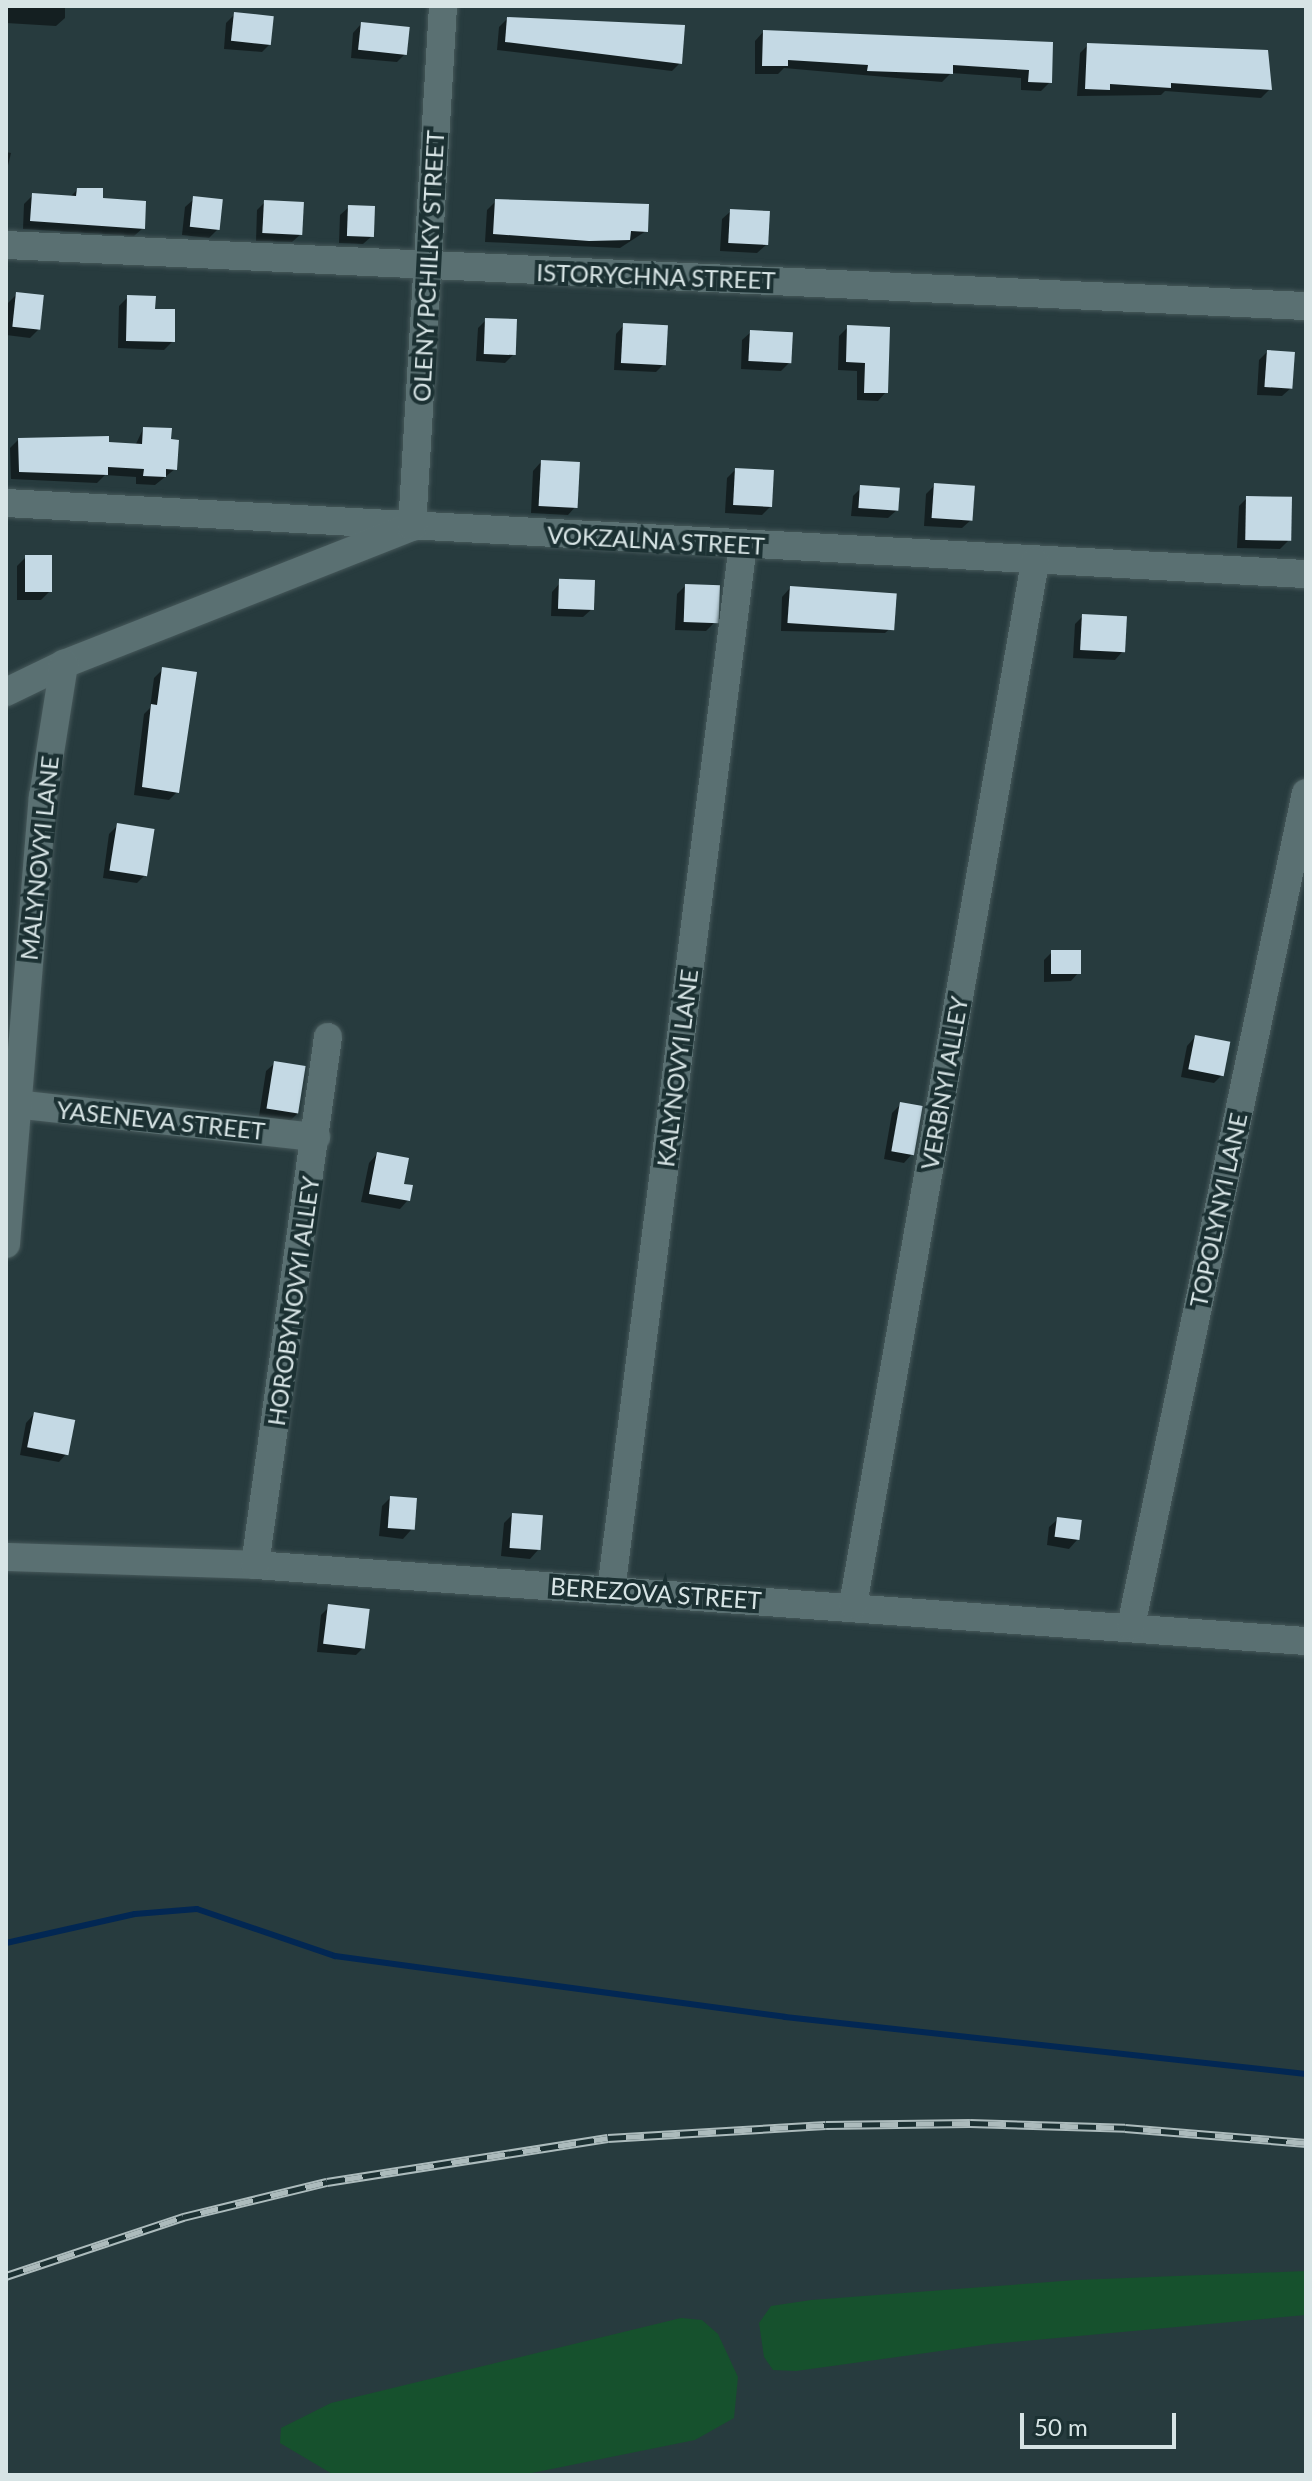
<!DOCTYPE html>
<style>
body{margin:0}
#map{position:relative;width:1312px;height:2481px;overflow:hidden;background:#273b3e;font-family:Lato,sans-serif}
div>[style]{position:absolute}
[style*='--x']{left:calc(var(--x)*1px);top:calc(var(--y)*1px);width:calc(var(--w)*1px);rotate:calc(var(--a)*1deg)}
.green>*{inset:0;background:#16512d}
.shadow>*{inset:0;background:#0007}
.stream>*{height:6px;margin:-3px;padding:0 3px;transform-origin:3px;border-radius:3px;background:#022753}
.building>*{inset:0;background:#c4d9e4;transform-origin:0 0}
.roads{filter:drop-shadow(0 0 2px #46585a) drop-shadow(0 0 2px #46585a)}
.minor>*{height:28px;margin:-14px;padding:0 14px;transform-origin:14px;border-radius:14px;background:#5a7072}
.rail>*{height:9px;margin-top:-4.5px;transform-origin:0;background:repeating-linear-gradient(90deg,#1c3133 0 18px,#acbbbc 0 36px);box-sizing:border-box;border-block:2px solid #acbbbc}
span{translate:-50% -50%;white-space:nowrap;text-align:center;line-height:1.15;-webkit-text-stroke:8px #1c3133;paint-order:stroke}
.street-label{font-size:24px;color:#d7e4e5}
.frame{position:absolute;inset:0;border:8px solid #d7e4e5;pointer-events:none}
.scale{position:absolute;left:1020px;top:2413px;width:156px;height:36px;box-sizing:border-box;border:4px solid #d7e4e5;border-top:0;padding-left:10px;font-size:24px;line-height:28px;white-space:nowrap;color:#d7e4e5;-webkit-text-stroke:6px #1c3133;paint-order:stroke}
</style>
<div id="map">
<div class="green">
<div style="clip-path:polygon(1306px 2271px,1306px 2315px,991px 2344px,796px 2371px,773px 2370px,764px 2357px,759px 2323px,771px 2306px,811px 2300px,1076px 2280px)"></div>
<div style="clip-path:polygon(681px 2318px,702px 2320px,718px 2334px,738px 2377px,734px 2418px,695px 2440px,522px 2475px,334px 2475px,280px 2443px,281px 2428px,331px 2403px)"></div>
</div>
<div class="shadow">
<div style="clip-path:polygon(6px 6px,65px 6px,65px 18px,56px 26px,6px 23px)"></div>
<div style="clip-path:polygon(235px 14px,270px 44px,262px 52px,224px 49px,226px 23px)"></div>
<div style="clip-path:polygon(507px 19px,680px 63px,672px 71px,497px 50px,499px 27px)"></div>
<div style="clip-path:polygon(361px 24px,406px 53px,397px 62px,351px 58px,353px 33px)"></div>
<div style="clip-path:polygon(763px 32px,1051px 44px,1050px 82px,1041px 91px,1021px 90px,1021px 78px,951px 73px,942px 82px,784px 68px,778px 74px,755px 74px,755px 41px)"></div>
<div style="clip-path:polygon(1088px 45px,1270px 89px,1261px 98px,1165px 91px,1161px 95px,1077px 96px,1080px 53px)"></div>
<div style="clip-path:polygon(6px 152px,11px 153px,6px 174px)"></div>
<div style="clip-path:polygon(77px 190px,101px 200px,143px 228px,134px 236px,23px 229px,24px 204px,32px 196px,70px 197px)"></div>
<div style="clip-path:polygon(194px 199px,218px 229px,209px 238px,182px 235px,185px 207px)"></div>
<div style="clip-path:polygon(496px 201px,646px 231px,620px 248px,485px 242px,487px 210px)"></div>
<div style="clip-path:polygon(265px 202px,301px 234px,292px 242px,256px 241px,257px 210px)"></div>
<div style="clip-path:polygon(349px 207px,372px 236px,363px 244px,339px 243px,340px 215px)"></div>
<div style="clip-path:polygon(731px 211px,766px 245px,757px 253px,720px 251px,722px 219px)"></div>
<div style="clip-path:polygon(17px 294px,38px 330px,30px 338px,6px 335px,8px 303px)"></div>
<div style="clip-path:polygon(128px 297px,153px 311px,173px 341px,164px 350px,118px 348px,119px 306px)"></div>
<div style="clip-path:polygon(486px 320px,513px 355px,505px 363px,476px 361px,478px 328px)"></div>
<div style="clip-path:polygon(624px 325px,664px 364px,656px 372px,614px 370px,616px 334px)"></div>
<div style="clip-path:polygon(848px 327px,886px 392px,878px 401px,857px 400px,857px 371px,838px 370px,839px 336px)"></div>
<div style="clip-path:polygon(751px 332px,789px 363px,781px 371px,741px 369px,742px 340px)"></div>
<div style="clip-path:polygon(1267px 352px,1291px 388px,1282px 396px,1257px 395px,1259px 360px)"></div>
<div style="clip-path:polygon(143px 429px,175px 469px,155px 485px,136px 484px,136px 477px,105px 475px,97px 483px,11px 479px,10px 448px,18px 440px,135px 446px)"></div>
<div style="clip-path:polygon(541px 462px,576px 506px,568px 515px,531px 513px,533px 471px)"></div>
<div style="clip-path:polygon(735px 470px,771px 506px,762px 515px,725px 513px,727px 478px)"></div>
<div style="clip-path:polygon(935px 485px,971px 520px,962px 528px,924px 526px,926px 494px)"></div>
<div style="clip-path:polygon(861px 488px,897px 510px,888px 518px,851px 516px,853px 496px)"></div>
<div style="clip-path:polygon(1247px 498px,1288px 541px,1280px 549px,1237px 548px,1239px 506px)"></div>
<div style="clip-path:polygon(26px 557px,50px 591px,41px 600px,17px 600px,17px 566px)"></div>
<div style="clip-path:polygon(560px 583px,592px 609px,583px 617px,551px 616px,552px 592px)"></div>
<div style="clip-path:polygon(685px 586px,714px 623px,706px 631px,675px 630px,677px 594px)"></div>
<div style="clip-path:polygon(790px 588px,894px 625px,885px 633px,781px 631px,782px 597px)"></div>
<div style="clip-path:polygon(1083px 616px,1123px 651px,1115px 660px,1073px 658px,1075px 624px)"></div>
<div style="clip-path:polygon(163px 669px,177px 792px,169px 800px,134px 795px,144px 714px,150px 708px,154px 678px)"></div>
<div style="clip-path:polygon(118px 825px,146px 874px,137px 883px,103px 878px,109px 834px)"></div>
<div style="clip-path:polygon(1052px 952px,1079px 972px,1071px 981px,1044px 982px,1044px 960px)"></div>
<div style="clip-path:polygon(1195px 1037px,1222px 1075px,1214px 1083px,1181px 1077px,1187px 1046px)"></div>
<div style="clip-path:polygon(275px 1063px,298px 1113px,290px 1121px,259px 1116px,266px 1071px)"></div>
<div style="clip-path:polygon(901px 1104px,912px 1154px,904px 1163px,884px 1159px,892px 1113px)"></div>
<div style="clip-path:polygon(377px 1154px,402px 1185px,408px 1200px,400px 1209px,361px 1202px,369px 1163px)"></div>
<div style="clip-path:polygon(34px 1414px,67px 1453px,59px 1462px,20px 1455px,26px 1423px)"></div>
<div style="clip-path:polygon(390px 1498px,411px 1530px,403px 1539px,379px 1536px,382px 1506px)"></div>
<div style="clip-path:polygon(512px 1515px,538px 1550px,530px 1559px,501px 1556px,504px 1523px)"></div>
<div style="clip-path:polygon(1058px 1519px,1077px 1540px,1069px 1549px,1047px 1545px,1049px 1527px)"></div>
<div style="clip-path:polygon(329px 1607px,364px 1647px,356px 1655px,317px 1652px,321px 1615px)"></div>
</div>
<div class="stream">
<div style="--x:6;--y:1943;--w:132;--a:-12.7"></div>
<div style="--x:135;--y:1914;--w:62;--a:-4.6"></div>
<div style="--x:197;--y:1909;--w:146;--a:18.8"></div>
<div style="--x:335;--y:1956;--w:454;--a:7.7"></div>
<div style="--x:785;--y:2017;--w:524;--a:6.24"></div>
</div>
<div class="building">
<div style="left:234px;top:12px;width:40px;height:29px;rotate:6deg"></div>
<div style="clip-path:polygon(507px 17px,685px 25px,682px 64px,505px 42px)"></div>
<div style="left:361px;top:22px;width:49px;height:28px;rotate:6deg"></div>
<div style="clip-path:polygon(763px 30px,1053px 42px,1052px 83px,1028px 82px,1029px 70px,953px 65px,953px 74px,867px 71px,868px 65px,788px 60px,788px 66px,762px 66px)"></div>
<div style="clip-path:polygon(1087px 43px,1268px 50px,1272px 90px,1171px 83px,1171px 88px,1110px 84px,1110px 90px,1085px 89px)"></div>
<div style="clip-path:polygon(77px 188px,103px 188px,103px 198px,146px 201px,145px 229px,30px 221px,32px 193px,76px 196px)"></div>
<div style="left:193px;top:196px;width:30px;height:31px;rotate:6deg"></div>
<div style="clip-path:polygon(495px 199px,649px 204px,648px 232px,631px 231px,630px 240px,589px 241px,493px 234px)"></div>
<div style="left:264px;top:200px;width:40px;height:33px;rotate:3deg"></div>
<div style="left:348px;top:205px;width:27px;height:31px;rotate:2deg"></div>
<div style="left:730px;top:209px;width:40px;height:34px;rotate:3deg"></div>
<div style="left:16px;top:292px;width:28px;height:35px;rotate:6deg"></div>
<div style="clip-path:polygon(127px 295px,156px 296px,155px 309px,175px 309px,175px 342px,126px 341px)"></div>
<div style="left:485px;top:318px;width:32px;height:36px;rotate:2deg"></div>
<div style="left:623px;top:323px;width:45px;height:40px;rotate:3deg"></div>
<div style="clip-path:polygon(847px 325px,890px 327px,888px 393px,864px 393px,865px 363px,846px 362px)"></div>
<div style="left:750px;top:330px;width:43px;height:31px;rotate:3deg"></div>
<div style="left:1267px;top:350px;width:28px;height:37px;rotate:4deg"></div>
<div style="clip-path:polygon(143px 427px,172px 428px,171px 439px,179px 440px,177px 470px,166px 469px,166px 477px,143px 476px,144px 469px,108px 467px,108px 475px,19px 472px,18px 438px,109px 436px,109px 442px,142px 444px)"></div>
<div style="left:541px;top:460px;width:39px;height:46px;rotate:3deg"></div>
<div style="left:735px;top:468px;width:39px;height:37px;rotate:3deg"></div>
<div style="left:934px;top:483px;width:41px;height:35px;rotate:4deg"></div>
<div style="left:860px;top:485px;width:40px;height:23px;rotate:4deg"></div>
<div style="left:1246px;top:496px;width:46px;height:44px;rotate:1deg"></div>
<div style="left:25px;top:555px;width:27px;height:37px"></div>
<div style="left:595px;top:580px;width:30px;height:36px;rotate:92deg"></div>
<div style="left:685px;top:584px;width:35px;height:38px;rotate:2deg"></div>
<div style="left:790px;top:586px;width:107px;height:37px;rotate:4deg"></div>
<div style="left:1082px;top:614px;width:45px;height:36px;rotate:3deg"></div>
<div style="clip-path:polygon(162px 667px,197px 672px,179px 793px,142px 787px,151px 704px,157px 705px)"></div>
<div style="left:117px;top:823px;width:38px;height:48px;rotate:9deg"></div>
<div style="left:1051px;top:950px;width:30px;height:24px"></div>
<div style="left:1195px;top:1035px;width:36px;height:35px;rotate:11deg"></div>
<div style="left:274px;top:1061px;width:32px;height:48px;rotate:9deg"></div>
<div style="left:900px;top:1102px;width:23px;height:50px;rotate:10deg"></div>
<div style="clip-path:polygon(377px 1152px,409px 1158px,404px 1184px,413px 1185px,410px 1201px,369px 1194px)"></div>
<div style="left:34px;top:1412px;width:42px;height:36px;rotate:11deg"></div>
<div style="left:390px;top:1496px;width:27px;height:32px;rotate:4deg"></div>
<div style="left:512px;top:1513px;width:31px;height:35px;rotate:4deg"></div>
<div style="left:1057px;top:1517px;width:25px;height:20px;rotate:7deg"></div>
<div style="left:328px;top:1604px;width:42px;height:40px;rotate:7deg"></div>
</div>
<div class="roads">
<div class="minor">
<div style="--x:6;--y:245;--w:1301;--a:2.69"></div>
<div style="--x:6;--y:503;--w:1302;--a:3.13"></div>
<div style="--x:6;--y:692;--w:64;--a:-25.8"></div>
<div style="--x:64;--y:664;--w:374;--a:-21.5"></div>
<div style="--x:412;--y:527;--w:522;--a:-86.59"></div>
<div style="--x:6;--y:1103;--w:312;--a:6.3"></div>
<div style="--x:6;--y:1244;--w:449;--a:-85.3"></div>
<div style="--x:43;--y:797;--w:135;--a:-81"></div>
<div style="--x:6;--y:1557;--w:249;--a:1.8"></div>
<div style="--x:255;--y:1565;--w:1054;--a:4.14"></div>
<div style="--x:255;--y:1565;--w:533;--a:-82.13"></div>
<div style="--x:611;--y:1591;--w:1054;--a:-82.81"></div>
<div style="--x:853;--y:1605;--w:1059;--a:-80.1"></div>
<div style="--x:1131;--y:1626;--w:851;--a:-78.14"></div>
</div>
</div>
<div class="rail">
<div style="--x:6;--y:2276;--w:187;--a:-18.4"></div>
<div style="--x:183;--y:2217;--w:148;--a:-13.7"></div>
<div style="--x:327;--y:2182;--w:284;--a:-8.9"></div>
<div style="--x:608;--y:2138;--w:218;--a:-3.4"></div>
<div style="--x:826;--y:2125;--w:144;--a:-0.8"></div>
<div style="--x:970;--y:2123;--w:155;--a:1.8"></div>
<div style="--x:1125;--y:2128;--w:182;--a:4.7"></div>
</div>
<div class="street-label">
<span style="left:428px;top:266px;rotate:-87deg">OLENY PCHILKY STREET</span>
<span style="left:656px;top:276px;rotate:2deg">ISTORYCHNA STREET</span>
<span style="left:656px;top:540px;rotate:3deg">VOKZALNA STREET</span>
<span style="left:39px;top:858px;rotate:-84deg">MALYNOVYI LANE</span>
<span style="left:677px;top:1068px;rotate:-83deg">KALYNOVYI LANE</span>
<span style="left:944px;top:1083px;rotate:-80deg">VERBNYI ALLEY</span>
<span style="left:161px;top:1120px;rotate:6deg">YASENEVA STREET</span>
<span style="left:1218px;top:1210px;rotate:-78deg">TOPOLYNYI LANE</span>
<span style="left:293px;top:1301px;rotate:-82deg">HOROBYNOVYI ALLEY</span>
<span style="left:656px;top:1593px;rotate:4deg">BEREZOVA STREET</span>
</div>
<div class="frame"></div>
<div class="scale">50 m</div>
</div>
